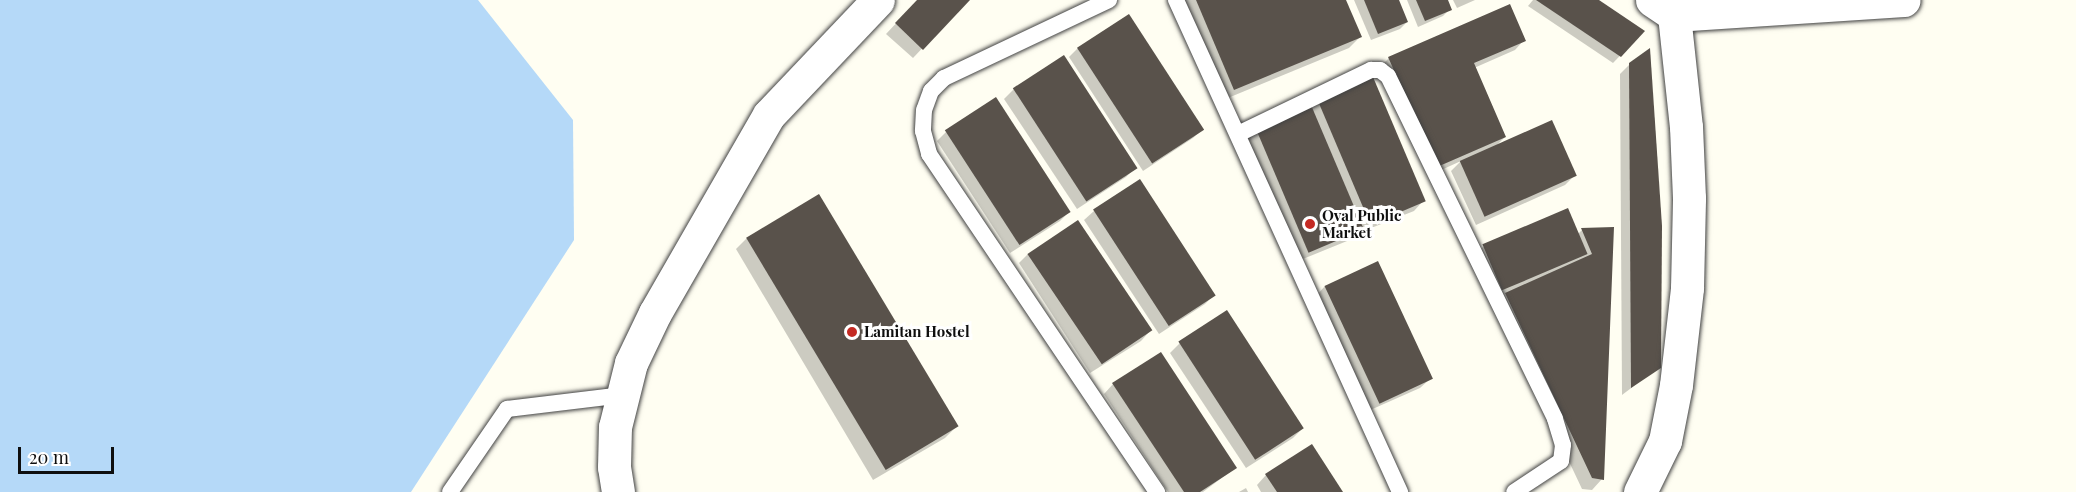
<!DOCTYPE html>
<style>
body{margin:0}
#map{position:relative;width:2076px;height:492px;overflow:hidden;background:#fffef2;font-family:"Playfair Display",serif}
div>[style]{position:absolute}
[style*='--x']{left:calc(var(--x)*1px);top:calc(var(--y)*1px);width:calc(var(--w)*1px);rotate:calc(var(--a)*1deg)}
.water>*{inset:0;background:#b5d9f8}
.shadow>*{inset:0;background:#0003}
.building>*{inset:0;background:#59524b;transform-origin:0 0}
.roads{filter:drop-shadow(0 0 2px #424242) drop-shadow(0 0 2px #424242)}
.service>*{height:16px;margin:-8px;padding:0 8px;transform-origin:8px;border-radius:8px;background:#fff}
.minor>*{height:33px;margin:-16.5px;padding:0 16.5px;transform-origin:16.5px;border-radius:16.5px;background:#fff}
.dots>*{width:16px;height:16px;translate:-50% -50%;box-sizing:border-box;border:3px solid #fff;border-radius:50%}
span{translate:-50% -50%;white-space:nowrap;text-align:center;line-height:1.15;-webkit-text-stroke:6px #fff;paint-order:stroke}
.poi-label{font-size:15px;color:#0f0f0f;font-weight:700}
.left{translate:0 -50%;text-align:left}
.scale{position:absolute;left:18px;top:447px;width:96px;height:27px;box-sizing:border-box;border:3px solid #0f0f0f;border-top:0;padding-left:8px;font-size:18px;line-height:21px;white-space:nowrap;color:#0f0f0f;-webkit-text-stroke:4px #fff;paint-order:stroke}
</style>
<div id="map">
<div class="water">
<div style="clip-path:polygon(0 0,478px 0,573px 120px,574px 240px,411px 492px,0 492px)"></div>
</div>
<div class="shadow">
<div style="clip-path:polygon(918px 0,968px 0,913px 58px,886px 34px)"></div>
<div style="clip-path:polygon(1181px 0,1345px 0,1360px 37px,1349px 48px,1223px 100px)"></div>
<div style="clip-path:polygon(1354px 0,1398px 0,1407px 22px,1400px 29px,1371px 40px)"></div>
<div style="clip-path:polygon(1407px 0,1446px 0,1450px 9px,1443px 16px,1418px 27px)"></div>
<div style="clip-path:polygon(1453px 0,1475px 0,1457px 8px)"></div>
<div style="clip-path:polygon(1533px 0,1596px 0,1643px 32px,1613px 63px,1528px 6px)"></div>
<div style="clip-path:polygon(1524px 40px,1515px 50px,1474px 68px,1505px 137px,1495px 147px,1575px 175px,1565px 185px,1476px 225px,1451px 171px,1461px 161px,1428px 176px,1380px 67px,1389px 58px)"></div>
<div style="clip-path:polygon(1078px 48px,1203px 129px,1193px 138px,1143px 171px,1069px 57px)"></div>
<div style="clip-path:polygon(1063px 57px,1136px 167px,1126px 177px,1077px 209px,1004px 99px,1014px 89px)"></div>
<div style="clip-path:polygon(1630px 64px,1659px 367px,1622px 395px,1620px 74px)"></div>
<div style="clip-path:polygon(1319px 101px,1423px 201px,1414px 211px,1361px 232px,1360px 230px,1352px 239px,1298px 261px,1248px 138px,1257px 129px,1311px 109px)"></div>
<div style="clip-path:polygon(946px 132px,1069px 212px,1060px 221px,1010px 253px,937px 141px)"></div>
<div style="clip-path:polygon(819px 196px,956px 427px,945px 438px,873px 480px,736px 249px,747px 238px)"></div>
<div style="clip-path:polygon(1567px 210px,1578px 234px,1582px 230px,1612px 228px,1602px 479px,1592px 490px,1582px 489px,1495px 305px,1504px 295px,1494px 300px,1474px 256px,1483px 247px)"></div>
<div style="clip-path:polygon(1094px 211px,1214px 295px,1205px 304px,1159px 334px,1084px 220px)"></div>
<div style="clip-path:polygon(1028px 254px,1150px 331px,1141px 341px,1090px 373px,1019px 263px)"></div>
<div style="clip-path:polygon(1325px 286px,1430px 379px,1420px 388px,1368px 411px,1316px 296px)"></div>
<div style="clip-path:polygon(1227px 313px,1303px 428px,1293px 438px,1246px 468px,1170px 353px,1180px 343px)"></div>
<div style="clip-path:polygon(1113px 384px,1235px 468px,1203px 492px,1168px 492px,1104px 394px)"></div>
<div style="clip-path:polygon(1311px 446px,1341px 492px,1261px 492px,1257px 485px,1266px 475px)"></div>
<div style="clip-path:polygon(1246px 488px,1248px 492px,1239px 492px)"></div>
</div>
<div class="building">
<div style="clip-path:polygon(917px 0,970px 0,923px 50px,895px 23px)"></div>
<div style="clip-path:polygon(1196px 0,1346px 0,1362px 37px,1234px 90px)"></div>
<div style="clip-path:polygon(1364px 0,1399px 0,1408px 22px,1378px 34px)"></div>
<div style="clip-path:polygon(1416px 0,1448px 0,1452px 10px,1425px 21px)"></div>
<div style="clip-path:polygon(1536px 0,1599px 0,1645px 31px,1621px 57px)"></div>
<div style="clip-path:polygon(1510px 4px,1526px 41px,1474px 63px,1506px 137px,1437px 167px,1388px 57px)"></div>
<div style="left:1129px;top:14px;width:138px;height:62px;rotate:57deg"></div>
<div style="clip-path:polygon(1650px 48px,1662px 226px,1661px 368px,1631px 388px,1629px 63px)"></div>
<div style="left:1064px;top:55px;width:135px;height:61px;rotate:57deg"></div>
<div style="left:1373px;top:77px;width:135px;height:60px;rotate:67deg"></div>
<div style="left:996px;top:97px;width:137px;height:61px;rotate:57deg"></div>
<div style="left:1311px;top:105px;width:135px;height:60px;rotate:67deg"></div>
<div style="left:1552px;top:120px;width:61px;height:101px;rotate:66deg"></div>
<div style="left:1140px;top:179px;width:139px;height:56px;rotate:57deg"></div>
<div style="left:819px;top:194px;width:271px;height:85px;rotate:59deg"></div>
<div style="left:1568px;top:208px;width:50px;height:93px;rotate:67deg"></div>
<div style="left:1078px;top:220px;width:133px;height:61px;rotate:56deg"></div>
<div style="clip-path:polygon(1614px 227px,1604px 480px,1592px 478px,1505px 293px,1592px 254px,1581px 228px)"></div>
<div style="left:1378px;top:261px;width:130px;height:59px;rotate:65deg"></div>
<div style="left:1227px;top:310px;width:141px;height:58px;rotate:57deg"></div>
<div style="clip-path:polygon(1161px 352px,1237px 468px,1200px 492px,1184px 492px,1112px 383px)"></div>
<div style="clip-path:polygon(1312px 444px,1343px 492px,1277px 492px,1265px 474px)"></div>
</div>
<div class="roads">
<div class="service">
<div style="--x:1109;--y:0;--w:183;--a:154.7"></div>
<div style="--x:944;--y:78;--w:18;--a:135"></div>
<div style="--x:931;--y:91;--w:20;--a:110"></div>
<div style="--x:924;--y:110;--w:21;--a:93"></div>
<div style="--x:923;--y:131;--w:24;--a:75"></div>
<div style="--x:929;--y:154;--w:408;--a:56"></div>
<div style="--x:1176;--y:0;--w:541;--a:65.52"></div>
<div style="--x:1238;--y:134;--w:148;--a:-25.7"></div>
<div style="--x:1371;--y:70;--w:9;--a:0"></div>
<div style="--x:1380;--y:70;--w:10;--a:37"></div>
<div style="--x:1388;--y:76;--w:381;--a:64"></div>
<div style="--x:1555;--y:419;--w:27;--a:73"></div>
<div style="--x:1563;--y:445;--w:16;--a:97"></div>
<div style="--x:1561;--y:461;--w:56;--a:146.6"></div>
<div style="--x:450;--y:492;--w:101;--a:-55.5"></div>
<div style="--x:507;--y:409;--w:117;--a:-6.9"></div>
</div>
<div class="minor">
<div style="--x:1652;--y:0;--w:27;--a:34"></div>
<div style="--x:1674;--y:15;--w:230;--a:-3.7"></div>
<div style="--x:618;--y:492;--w:25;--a:-99"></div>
<div style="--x:614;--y:467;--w:40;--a:-88.6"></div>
<div style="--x:615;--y:427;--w:66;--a:-76"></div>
<div style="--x:631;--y:363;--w:55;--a:-64.4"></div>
<div style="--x:655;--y:313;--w:228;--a:-60.1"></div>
<div style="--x:769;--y:115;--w:158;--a:-46.5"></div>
<div style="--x:1640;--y:492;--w:57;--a:-63.9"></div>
<div style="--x:1665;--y:441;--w:57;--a:-78.9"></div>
<div style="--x:1676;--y:385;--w:98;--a:-83.5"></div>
<div style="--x:1687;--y:288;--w:90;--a:-88.7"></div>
<div style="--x:1689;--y:198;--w:71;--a:-92.4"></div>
<div style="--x:1686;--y:127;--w:113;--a:-96.1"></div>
</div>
</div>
<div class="dots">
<div style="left:1310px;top:224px;background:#c42a23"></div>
<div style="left:852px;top:332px;background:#c42a23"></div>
</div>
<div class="poi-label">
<span class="left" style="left:1322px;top:224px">Oval Public<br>Market</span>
<span class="left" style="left:864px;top:332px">Lamitan Hostel</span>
</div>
<div class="scale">20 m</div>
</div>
